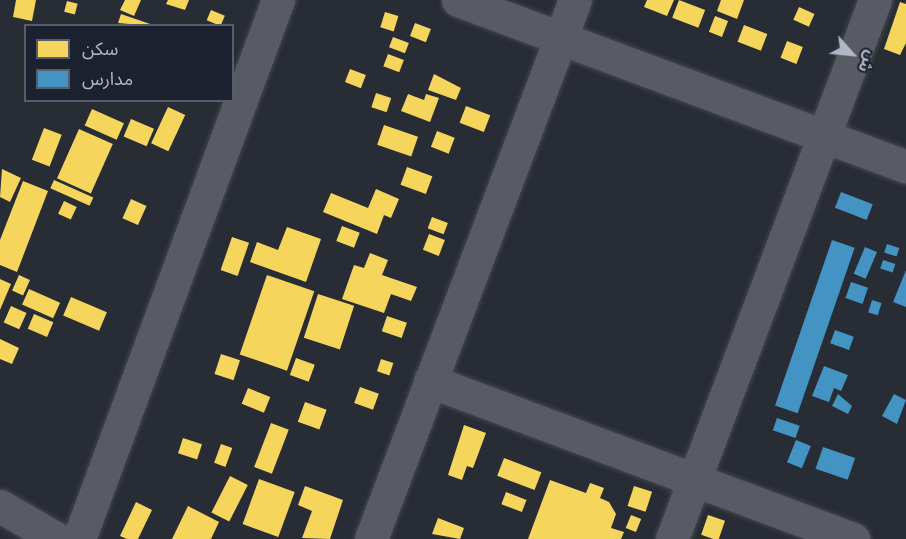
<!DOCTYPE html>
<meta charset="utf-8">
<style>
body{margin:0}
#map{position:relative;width:906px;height:539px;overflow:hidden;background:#282c35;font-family:"Noto Sans","Noto Sans Arabic",sans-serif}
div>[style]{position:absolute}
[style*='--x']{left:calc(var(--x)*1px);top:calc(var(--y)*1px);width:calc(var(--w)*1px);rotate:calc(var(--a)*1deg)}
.homes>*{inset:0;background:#f6d55c;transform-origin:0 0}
.schools>*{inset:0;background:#4393c3;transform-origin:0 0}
.roads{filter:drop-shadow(0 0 2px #44474e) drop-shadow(0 0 2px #44474e)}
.minor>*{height:33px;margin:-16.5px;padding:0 16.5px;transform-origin:16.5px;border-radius:16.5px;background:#585b63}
span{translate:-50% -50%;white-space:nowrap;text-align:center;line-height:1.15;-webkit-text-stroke:6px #1c212f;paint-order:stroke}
.legend{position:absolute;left:24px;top:24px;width:210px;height:78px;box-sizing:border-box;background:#1c212f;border:2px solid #585d6b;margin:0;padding:8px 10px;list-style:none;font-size:18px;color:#b2b7c6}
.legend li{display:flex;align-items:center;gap:12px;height:30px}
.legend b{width:30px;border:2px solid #585d6b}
.north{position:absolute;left:822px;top:24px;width:60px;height:60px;-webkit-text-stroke:4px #1c212f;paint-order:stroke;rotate:117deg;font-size:16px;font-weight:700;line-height:24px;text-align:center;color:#b2b7c6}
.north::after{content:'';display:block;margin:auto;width:21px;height:27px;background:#b2b7c6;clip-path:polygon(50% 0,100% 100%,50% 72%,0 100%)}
</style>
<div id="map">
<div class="homes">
<div style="clip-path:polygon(16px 0,36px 0,32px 21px,13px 17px)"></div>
<div style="clip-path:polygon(125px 0,141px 0,134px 16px,120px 10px)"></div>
<div style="clip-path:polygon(168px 0,189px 0,185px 10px,166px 4px)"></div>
<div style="clip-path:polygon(647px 0,674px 0,667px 16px,644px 7px)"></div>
<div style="left:679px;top:0;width:28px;height:19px;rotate:21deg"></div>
<div style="clip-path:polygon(721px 0,744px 0,737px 19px,717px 11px)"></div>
<div style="left:67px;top:1px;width:11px;height:11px;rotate:15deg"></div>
<div style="clip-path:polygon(900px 2px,906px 4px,906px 43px,900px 55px,884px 49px)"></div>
<div style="left:799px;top:7px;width:17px;height:14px;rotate:24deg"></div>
<div style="left:211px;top:10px;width:15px;height:11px;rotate:23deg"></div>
<div style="left:385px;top:12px;width:14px;height:16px;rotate:17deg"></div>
<div style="clip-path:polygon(121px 14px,153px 25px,152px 26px,118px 23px)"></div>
<div style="left:715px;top:16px;width:14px;height:17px;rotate:21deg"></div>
<div style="left:415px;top:23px;width:17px;height:14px;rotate:21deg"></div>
<div style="left:744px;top:25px;width:25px;height:18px;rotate:21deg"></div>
<div style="left:393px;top:37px;width:17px;height:11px;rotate:21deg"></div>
<div style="left:787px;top:41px;width:17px;height:18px;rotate:21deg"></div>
<div style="left:388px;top:54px;width:17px;height:13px;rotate:21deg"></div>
<div style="left:350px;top:69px;width:17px;height:14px;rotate:21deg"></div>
<div style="clip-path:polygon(434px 74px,461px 88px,456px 100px,428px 90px)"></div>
<div style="left:376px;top:93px;width:16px;height:15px;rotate:18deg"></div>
<div style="clip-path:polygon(408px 94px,424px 100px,426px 94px,439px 98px,430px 122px,401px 111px)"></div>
<div style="left:466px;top:106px;width:26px;height:18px;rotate:21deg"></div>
<div style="left:168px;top:107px;width:19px;height:40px;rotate:25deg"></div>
<div style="left:92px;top:109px;width:35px;height:18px;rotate:24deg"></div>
<div style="left:131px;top:119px;width:25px;height:19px;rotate:23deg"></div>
<div style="left:384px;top:125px;width:36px;height:21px;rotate:19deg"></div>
<div style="left:44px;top:128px;width:19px;height:34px;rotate:21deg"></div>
<div style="left:79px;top:129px;width:37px;height:54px;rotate:24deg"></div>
<div style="left:437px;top:131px;width:19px;height:17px;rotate:21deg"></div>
<div style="left:407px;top:167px;width:27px;height:19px;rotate:20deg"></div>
<div style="clip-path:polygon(2px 169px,21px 178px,10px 202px,0 197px)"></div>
<div style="left:54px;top:180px;width:43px;height:9px;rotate:24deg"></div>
<div style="clip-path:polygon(23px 181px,48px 191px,17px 272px,0 265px,0 240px)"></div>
<div style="clip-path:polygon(376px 189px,399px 199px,391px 218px,384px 215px,377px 234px,323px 212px,331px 193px,368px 208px)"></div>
<div style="left:131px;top:199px;width:17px;height:21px;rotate:24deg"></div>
<div style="left:64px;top:201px;width:14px;height:14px;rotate:25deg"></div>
<div style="left:432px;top:217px;width:17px;height:12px;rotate:21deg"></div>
<div style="left:342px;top:226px;width:19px;height:16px;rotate:21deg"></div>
<div style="clip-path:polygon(287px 227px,321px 239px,306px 282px,250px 262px,257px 242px,278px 250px)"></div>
<div style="left:429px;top:234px;width:17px;height:17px;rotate:21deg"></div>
<div style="left:232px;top:237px;width:18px;height:35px;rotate:19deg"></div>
<div style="clip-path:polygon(370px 253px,388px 260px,382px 275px,417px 287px,411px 301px,391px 294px,384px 313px,342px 299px,354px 265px,364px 268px)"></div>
<div style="left:19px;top:275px;width:12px;height:17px;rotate:24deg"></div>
<div style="left:267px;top:275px;width:50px;height:84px;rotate:19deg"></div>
<div style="clip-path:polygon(0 279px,11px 284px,0 310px)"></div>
<div style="left:29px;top:289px;width:34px;height:17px;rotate:24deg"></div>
<div style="left:318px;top:294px;width:38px;height:46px;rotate:18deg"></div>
<div style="left:71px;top:297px;width:39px;height:20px;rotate:23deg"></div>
<div style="left:11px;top:306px;width:17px;height:18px;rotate:24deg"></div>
<div style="left:34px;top:314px;width:21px;height:16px;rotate:23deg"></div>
<div style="left:387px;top:316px;width:21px;height:16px;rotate:19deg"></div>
<div style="clip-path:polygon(0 339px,19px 348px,12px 364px,0 359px)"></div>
<div style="left:221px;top:354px;width:20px;height:21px;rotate:18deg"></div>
<div style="left:296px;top:358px;width:20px;height:18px;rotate:20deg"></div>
<div style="left:381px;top:359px;width:13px;height:13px;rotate:18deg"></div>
<div style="left:360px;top:387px;width:20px;height:17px;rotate:20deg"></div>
<div style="left:248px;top:388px;width:24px;height:17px;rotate:22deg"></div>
<div style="left:305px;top:402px;width:23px;height:21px;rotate:20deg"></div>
<div style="left:271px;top:423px;width:19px;height:47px;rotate:21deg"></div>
<div style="clip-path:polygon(464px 425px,486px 433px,473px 468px,467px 466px,462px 480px,448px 475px)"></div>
<div style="left:183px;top:438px;width:20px;height:16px;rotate:18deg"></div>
<div style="left:221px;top:444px;width:12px;height:20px;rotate:20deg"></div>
<div style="left:504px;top:458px;width:40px;height:19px;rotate:21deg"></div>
<div style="left:230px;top:476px;width:20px;height:41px;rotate:27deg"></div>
<div style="left:259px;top:479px;width:38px;height:48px;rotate:20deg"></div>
<div style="clip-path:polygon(550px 480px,586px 493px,590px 483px,604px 488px,600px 498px,609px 502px,616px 514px,611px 528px,624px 532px,621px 539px,528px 539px)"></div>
<div style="clip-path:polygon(305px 486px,343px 500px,330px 539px,302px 538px,312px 511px,298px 505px)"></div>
<div style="left:634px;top:486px;width:19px;height:21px;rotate:18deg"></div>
<div style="left:506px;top:492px;width:22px;height:13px;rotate:21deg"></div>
<div style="clip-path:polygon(136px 502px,152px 510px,138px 539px,127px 539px,120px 536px)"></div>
<div style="clip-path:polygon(188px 506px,219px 522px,211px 539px,172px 539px)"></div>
<div style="left:631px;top:515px;width:11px;height:14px;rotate:22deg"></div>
<div style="left:708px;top:515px;width:18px;height:21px;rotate:19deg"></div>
<div style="clip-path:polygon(438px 518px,464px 528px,460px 539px,432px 534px)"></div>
</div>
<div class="schools">
<div style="left:841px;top:192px;width:34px;height:17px;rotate:21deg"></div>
<div style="left:832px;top:240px;width:24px;height:175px;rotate:19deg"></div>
<div style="left:887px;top:244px;width:13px;height:9px;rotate:18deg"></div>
<div style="left:865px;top:247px;width:13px;height:29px;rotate:23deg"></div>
<div style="left:883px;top:260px;width:13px;height:9px;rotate:18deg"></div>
<div style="clip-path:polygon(906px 270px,906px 307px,893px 302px)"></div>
<div style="left:851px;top:282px;width:18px;height:17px;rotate:19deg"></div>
<div style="left:872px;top:300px;width:10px;height:13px;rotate:17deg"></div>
<div style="left:835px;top:330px;width:20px;height:14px;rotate:20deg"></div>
<div style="clip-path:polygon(824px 366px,848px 375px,841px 391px,834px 388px,829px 402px,812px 396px)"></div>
<div style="clip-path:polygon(838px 394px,852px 406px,848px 414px,832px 406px)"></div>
<div style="clip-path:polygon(894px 394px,906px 400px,897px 424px,882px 416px)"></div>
<div style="left:777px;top:418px;width:24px;height:13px;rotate:19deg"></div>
<div style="left:796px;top:440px;width:16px;height:24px;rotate:22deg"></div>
<div style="left:823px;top:447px;width:34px;height:23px;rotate:19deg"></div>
</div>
<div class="roads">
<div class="minor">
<div style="--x:458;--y:0;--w:478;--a:20.4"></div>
<div style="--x:430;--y:381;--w:452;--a:20.5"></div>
<div style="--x:0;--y:506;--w:66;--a:30.1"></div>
<div style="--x:79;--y:539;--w:575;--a:-69.74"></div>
<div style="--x:371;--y:539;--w:576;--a:-69.27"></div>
<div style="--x:672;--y:539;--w:576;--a:-69.36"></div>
</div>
</div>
<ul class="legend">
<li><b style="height:16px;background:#f6d55c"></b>سكن</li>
<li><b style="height:16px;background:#4393c3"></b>مدارس</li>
</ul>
<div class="north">ش</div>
</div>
